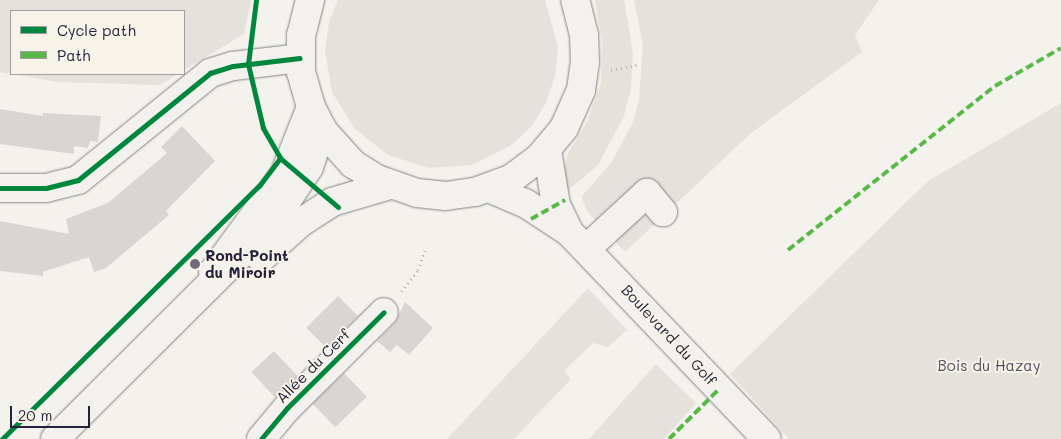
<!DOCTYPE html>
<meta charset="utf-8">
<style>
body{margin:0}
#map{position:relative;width:1061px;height:439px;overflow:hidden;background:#f4f2ec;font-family:Mali,sans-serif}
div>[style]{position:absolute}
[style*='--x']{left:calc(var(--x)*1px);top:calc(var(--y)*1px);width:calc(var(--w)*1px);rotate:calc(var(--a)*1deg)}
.green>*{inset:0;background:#e5e2dc}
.building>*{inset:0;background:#d7d6d3;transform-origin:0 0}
.path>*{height:3px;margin-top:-1.5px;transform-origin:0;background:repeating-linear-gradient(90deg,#b8b6b6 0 1px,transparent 0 5px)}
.roads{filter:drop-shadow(0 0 1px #858486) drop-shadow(0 0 1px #858486)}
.minor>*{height:28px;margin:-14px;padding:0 14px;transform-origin:14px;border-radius:14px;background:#f2f1ed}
.major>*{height:28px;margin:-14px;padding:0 14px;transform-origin:14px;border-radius:14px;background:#f2f1ed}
.quiet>*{height:4px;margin-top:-2px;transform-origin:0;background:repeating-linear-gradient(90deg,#58b947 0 8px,transparent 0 12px)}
.cycleway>*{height:5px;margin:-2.5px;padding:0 2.5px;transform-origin:2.5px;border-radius:2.5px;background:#00873e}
.dots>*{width:14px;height:14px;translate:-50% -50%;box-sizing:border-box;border:2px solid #f7f3e8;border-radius:50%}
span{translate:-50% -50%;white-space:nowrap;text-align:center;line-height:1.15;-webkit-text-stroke:4px #f7f3e8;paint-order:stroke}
.poi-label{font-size:15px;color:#22223b;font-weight:700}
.left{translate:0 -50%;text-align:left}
.street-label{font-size:15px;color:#22223b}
.park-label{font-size:15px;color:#504f60}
.legend{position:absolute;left:10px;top:10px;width:175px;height:65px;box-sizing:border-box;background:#f7f3e8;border:1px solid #a29fa3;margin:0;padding:6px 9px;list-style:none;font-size:15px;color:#22223b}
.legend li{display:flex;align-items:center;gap:10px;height:25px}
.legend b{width:25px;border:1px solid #a29fa3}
.scale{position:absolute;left:10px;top:406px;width:80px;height:22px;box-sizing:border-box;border:2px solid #22223b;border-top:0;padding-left:6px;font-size:15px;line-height:18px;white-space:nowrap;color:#22223b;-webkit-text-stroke:4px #f7f3e8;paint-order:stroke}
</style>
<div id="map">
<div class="green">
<div style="clip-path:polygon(0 0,251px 0,244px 34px,184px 70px,184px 11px,11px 11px,11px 74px,0 72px)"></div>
<div style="clip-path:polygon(338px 0,545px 0,558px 47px,555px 76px,546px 103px,531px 127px,510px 146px,472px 165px,429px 168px,388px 155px,355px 129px,332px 92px,325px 51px,329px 22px)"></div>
<div style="clip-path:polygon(595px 0,624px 0,633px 54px,631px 88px,624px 116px,598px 165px,564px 194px,561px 179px,568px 153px,586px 124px,601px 83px,602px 42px)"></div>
<div style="clip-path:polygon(634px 0,879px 0,855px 35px,862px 52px,751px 133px,625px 252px,588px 212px,581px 197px,611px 163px,633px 122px,639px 100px,643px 45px)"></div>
<div style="clip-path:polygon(12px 74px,178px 74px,160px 85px,58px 82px)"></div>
<div style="clip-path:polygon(1061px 103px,1061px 439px,789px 439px,730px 374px,928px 181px)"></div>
<div style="clip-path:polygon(588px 288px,627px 330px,608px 347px,593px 343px,564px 371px,571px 379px,514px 439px,447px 439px)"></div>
<div style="clip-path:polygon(656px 364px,696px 403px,664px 439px,589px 439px)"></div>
</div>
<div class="building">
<div style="clip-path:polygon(0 109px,43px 116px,43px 113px,101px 116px,98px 142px,90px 141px,88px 148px,74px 146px,74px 154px,0 144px)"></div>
<div style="clip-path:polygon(182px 126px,215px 161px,166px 211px,169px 215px,106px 268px,94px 272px,89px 257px,43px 272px,43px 276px,0 271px,0 221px,69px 234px,66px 219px,108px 203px,167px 153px,161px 147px)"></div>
<div style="left:338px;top:296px;width:28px;height:45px;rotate:45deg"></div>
<div style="clip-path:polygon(405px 302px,433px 328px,409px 355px,397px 345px,390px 352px,377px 341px,395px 323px)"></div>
<div style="left:274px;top:351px;width:34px;height:31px;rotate:47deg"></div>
<div style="left:344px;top:373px;width:33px;height:44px;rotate:46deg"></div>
</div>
<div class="path">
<div style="--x:611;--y:70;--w:26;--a:-11"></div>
<div style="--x:401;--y:291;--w:27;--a:-51"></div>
<div style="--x:418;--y:270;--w:24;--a:-71"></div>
</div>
<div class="roads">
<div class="minor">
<div style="--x:0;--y:188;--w:46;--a:0"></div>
<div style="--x:46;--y:188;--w:33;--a:-14"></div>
<div style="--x:78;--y:180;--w:170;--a:-39"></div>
<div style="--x:210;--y:73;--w:24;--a:-17"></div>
<div style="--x:233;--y:66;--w:67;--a:-6.8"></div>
<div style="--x:586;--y:249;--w:83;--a:-42.6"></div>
<div style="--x:647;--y:193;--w:25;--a:50"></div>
<div style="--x:213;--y:272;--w:120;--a:-53.8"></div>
<div style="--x:284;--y:175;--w:73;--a:-68.3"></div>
<div style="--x:261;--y:439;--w:40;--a:-50"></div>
<div style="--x:287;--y:408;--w:136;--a:-44.7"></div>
</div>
<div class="major">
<div style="--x:310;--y:0;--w:36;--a:104"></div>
<div style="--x:301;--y:35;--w:37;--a:90"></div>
<div style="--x:301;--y:72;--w:36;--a:74"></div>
<div style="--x:311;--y:107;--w:28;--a:63"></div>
<div style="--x:324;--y:132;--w:43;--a:47.8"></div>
<div style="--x:353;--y:164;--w:28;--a:32"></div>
<div style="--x:377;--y:179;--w:42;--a:19.3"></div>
<div style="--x:417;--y:193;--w:29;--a:6"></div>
<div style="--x:446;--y:196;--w:29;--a:-8"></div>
<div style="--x:475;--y:192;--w:38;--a:-20"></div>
<div style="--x:511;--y:179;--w:35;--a:-37"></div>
<div style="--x:539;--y:158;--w:39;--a:-50"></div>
<div style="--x:564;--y:128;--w:42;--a:-65.9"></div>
<div style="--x:581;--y:90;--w:27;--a:-82"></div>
<div style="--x:585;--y:63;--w:28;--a:-92"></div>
<div style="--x:584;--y:35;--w:36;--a:-104"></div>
<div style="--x:547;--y:150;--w:56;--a:80.7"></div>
<div style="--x:556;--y:205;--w:28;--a:64"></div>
<div style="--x:489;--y:188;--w:39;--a:23"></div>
<div style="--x:525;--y:203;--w:53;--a:33.4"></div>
<div style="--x:569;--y:232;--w:286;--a:46.3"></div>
<div style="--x:261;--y:258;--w:52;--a:-41.9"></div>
<div style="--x:300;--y:223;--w:38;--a:-33"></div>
<div style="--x:332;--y:202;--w:60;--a:-16.3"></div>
<div style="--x:55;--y:439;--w:306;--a:-44.9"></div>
<div style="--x:272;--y:223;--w:67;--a:-56.5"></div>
<div style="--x:309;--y:167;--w:41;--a:-71.6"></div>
</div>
</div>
<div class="quiet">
<div style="--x:531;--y:219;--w:39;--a:-29"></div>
<div style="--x:788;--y:250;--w:264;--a:-38.4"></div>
<div style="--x:995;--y:86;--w:76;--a:-29.9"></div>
<div style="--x:669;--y:439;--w:71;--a:-45"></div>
</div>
<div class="cycleway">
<div style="--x:256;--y:0;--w:64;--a:97.1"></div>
<div style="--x:248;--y:64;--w:66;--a:76.8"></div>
<div style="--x:263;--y:128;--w:34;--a:60"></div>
<div style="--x:280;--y:158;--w:76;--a:40.2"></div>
<div style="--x:0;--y:188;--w:46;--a:0"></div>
<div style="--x:46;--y:188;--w:33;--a:-14"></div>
<div style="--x:78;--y:180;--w:170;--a:-39"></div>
<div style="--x:210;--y:73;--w:24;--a:-17"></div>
<div style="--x:233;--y:66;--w:67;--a:-6.8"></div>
<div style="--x:2;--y:439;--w:361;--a:-44.6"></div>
<div style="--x:259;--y:186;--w:35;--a:-53"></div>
<div style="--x:261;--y:439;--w:40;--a:-50"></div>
<div style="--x:287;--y:408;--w:136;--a:-44.7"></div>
</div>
<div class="dots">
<div style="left:195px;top:264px;background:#6c6b79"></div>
</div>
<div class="poi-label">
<span class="left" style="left:205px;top:264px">Rond-Point<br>du Miroir</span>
</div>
<div class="street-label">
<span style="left:669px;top:335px;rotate:47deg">Boulevard du Golf</span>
<span style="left:313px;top:366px;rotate:-45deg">Allée du Cerf</span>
</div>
<div class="park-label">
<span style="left:989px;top:366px">Bois du Hazay</span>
</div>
<ul class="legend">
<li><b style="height:6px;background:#00873e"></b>Cycle path</li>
<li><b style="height:6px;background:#58b947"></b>Path</li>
</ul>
<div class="scale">20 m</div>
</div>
